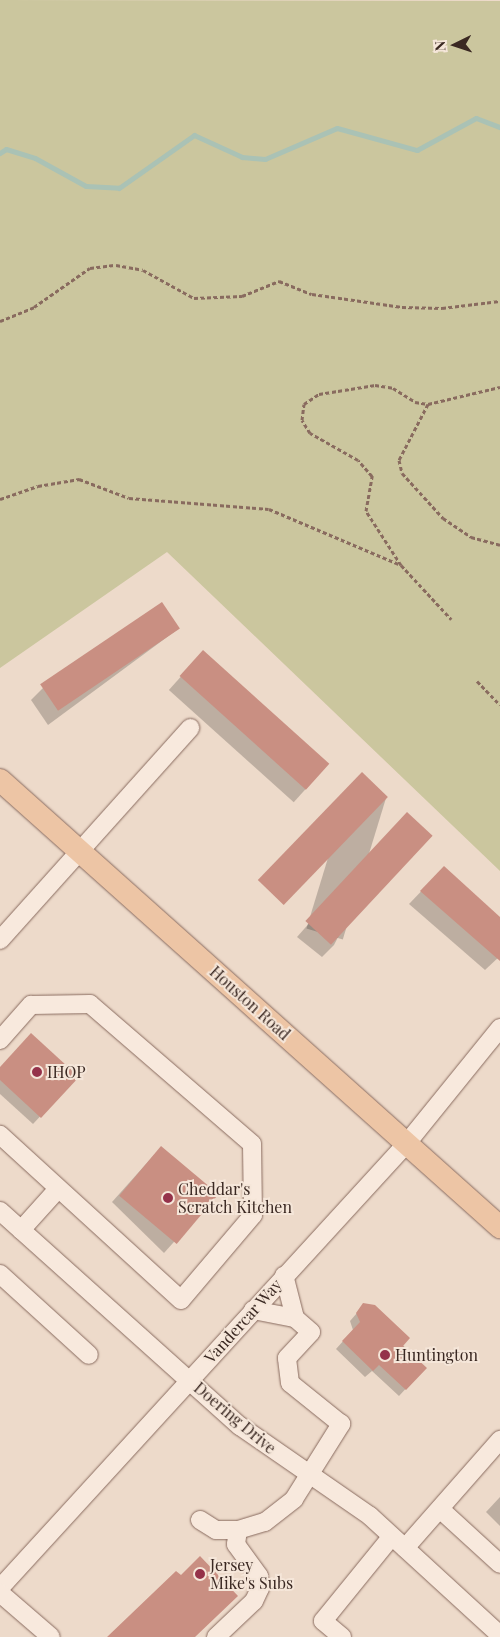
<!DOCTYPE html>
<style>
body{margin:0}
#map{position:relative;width:500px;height:1637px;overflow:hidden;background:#eddaca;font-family:"Playfair Display",serif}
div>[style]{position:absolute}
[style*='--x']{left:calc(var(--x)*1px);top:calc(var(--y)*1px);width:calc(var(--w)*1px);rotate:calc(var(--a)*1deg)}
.green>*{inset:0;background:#cbc69e}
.shadow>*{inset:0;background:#0003;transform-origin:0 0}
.stream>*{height:5px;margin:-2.5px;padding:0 2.5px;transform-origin:2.5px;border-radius:2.5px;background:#aac2b5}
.building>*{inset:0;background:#c98f82;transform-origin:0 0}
.path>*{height:3px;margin-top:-1.5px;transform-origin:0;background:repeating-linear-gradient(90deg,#896b5f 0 4px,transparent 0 6.5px)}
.roads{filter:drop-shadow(0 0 1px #896b5f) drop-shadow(0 0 1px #896b5f)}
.minor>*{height:18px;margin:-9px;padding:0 9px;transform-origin:9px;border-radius:9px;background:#f8e9dd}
.major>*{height:22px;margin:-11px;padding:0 11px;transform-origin:11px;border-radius:11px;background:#edc5a5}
.dots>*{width:14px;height:14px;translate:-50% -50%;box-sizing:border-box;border:2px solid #f5e6d9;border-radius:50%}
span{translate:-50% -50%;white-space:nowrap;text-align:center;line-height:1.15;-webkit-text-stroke:4px #f5e6d9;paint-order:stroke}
.street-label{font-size:16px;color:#3a2822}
.poi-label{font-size:16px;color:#3a2822}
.left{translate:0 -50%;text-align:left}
.north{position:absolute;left:430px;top:20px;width:50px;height:50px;-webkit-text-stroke:4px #f5e6d9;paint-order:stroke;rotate:266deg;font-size:14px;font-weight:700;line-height:20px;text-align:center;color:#3a2822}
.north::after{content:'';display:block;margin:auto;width:18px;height:22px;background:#3a2822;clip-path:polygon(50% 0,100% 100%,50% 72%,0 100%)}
</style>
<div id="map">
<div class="green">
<div style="clip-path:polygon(0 0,500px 1px,500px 871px,167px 552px,0 668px)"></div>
</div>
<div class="shadow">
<div style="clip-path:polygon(178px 629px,48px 725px,31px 700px,43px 688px)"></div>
<div style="left:203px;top:652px;width:168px;height:51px;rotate:42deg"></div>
<div style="left:350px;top:786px;width:38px;height:149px;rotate:17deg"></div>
<div style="clip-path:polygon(395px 826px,334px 945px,322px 957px,297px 937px)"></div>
<div style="clip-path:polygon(432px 880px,500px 919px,500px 956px,485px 970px,409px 904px)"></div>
<div style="clip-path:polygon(0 1068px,77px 1077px,33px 1124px,0 1094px)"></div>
<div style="clip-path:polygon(154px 1155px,217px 1194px,164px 1253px,112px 1202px)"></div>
<div style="clip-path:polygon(364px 1305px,425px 1368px,399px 1396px,372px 1371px,365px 1377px,336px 1349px,353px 1330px,350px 1321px)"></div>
<div style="clip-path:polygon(500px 1497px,500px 1526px,486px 1512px)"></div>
</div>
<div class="stream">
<div style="--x:0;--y:153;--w:7;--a:-34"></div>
<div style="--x:6;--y:149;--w:30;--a:17"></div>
<div style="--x:35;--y:158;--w:58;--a:28.8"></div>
<div style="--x:86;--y:186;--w:33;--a:3"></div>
<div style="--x:119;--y:188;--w:92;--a:-35.2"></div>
<div style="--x:194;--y:135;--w:53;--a:24.6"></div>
<div style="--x:242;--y:157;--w:23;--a:5"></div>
<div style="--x:265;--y:159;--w:78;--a:-23.3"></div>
<div style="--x:337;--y:128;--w:83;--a:15.4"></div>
<div style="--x:417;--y:150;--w:67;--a:-28.5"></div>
<div style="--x:476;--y:118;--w:26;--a:21"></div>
</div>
<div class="building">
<div style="left:162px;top:602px;width:32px;height:147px;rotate:56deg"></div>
<div style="left:203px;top:650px;width:170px;height:35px;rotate:42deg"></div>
<div style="left:362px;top:772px;width:36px;height:150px;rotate:44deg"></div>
<div style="left:407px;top:812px;width:35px;height:149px;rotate:43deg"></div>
<div style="clip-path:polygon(444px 866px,500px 917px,500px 961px,420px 891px)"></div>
<div style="clip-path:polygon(31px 1033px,79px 1077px,41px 1118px,0 1080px,0 1067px)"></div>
<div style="left:161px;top:1146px;width:75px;height:65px;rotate:40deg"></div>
<div style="clip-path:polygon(363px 1303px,375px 1305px,410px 1338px,403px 1346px,427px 1368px,406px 1390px,379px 1365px,373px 1371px,342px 1341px,360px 1322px,356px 1313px)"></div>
<div style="clip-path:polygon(200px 1556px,238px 1596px,195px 1637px,107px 1637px,176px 1571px,181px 1575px)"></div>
</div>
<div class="path">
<div style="--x:0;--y:321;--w:37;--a:-22"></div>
<div style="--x:34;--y:307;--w:68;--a:-34.9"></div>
<div style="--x:90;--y:268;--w:26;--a:-7"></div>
<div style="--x:116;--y:265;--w:27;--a:10"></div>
<div style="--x:143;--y:270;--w:58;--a:28.8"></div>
<div style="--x:194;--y:298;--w:48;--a:-2.4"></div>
<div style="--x:242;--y:296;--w:40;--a:-22"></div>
<div style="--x:279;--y:281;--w:35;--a:22"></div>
<div style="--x:312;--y:294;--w:91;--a:8.2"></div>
<div style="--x:402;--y:307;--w:40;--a:1.4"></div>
<div style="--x:442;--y:308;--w:58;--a:-6.9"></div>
<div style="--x:428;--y:404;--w:63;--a:117.4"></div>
<div style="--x:399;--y:460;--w:13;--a:77"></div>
<div style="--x:402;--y:473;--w:61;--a:47.7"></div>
<div style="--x:443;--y:518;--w:34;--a:34"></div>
<div style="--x:471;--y:537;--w:30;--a:15"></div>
<div style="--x:0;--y:499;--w:40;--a:-18.9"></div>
<div style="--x:38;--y:486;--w:42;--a:-9.7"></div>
<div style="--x:79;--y:479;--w:53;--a:20.8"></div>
<div style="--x:129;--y:498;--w:140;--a:4.5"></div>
<div style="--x:269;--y:509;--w:143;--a:23"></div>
<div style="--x:401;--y:565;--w:74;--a:47.2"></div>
<div style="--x:401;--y:565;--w:64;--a:-122.9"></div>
<div style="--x:366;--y:511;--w:36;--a:-80"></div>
<div style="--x:372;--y:476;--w:21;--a:-131"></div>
<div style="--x:358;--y:460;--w:55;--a:-150.6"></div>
<div style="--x:310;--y:433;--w:15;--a:-122"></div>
<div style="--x:302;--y:420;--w:16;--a:-83"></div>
<div style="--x:304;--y:404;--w:18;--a:-34"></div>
<div style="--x:319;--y:394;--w:57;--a:-9.1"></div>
<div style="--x:375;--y:385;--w:18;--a:9"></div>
<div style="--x:393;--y:388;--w:26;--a:32"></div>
<div style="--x:415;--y:402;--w:13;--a:9"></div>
<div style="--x:428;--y:404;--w:74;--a:-13.3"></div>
<div style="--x:477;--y:681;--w:33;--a:46"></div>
</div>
<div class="roads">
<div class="minor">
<div style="--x:0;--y:940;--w:285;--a:-48.1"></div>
<div style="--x:0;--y:1040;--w:47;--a:-48.5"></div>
<div style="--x:31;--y:1005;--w:59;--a:-1"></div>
<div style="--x:90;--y:1004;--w:214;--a:40.8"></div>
<div style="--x:252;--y:1144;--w:71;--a:89.2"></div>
<div style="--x:253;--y:1215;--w:111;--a:130.3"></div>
<div style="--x:181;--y:1300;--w:245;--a:-137.6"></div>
<div style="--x:0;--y:1211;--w:322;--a:41.9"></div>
<div style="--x:240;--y:1426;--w:158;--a:34.7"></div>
<div style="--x:370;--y:1516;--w:176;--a:42.5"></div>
<div style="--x:21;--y:1230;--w:54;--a:-48"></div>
<div style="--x:0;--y:1274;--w:120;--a:42.3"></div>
<div style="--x:253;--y:1310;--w:43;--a:10.8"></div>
<div style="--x:440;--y:1509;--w:81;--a:42.5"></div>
<div style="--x:200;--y:1520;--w:19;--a:32"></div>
<div style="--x:216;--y:1530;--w:22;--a:0"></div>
<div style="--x:238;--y:1530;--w:28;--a:-17"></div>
<div style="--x:265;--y:1522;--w:37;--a:-38"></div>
<div style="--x:294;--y:1499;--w:89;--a:-57.9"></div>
<div style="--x:341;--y:1424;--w:65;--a:-141.2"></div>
<div style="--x:290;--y:1383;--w:25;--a:-97"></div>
<div style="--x:287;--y:1358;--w:35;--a:-47"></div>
<div style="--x:311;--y:1332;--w:21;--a:-139"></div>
<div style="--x:295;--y:1318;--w:44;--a:-104.3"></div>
<div style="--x:405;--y:1548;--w:144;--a:-48.7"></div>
<div style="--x:0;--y:1588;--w:603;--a:-47.55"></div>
<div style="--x:407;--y:1143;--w:148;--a:-51"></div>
<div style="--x:0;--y:1593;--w:67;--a:40.8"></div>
<div style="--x:216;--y:1637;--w:52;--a:-43.5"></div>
<div style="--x:254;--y:1601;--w:14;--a:-65"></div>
<div style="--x:260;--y:1588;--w:12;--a:-95"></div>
<div style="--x:259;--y:1576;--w:39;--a:-126"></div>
<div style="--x:236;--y:1544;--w:14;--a:-82"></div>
<div style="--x:342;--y:1637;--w:25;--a:-140"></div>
<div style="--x:323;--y:1621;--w:109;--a:-50.9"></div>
</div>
<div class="major">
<div style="--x:0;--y:780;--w:671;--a:41.8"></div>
</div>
</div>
<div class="dots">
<div style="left:37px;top:1072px;background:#95324a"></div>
<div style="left:168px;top:1198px;background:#95324a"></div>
<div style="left:385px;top:1355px;background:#95324a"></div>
<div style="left:200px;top:1574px;background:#95324a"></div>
</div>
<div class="street-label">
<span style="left:250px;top:1003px;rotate:42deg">Houston Road</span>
<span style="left:243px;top:1321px;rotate:-48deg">Vandercar Way</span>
<span style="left:235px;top:1418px;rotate:40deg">Doering Drive</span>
</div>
<div class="poi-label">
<span class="left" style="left:47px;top:1072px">IHOP</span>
<span class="left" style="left:178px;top:1198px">Cheddar's<br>Scratch Kitchen</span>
<span class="left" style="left:395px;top:1355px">Huntington</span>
<span class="left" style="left:210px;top:1574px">Jersey<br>Mike's Subs</span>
</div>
<div class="north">N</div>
</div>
